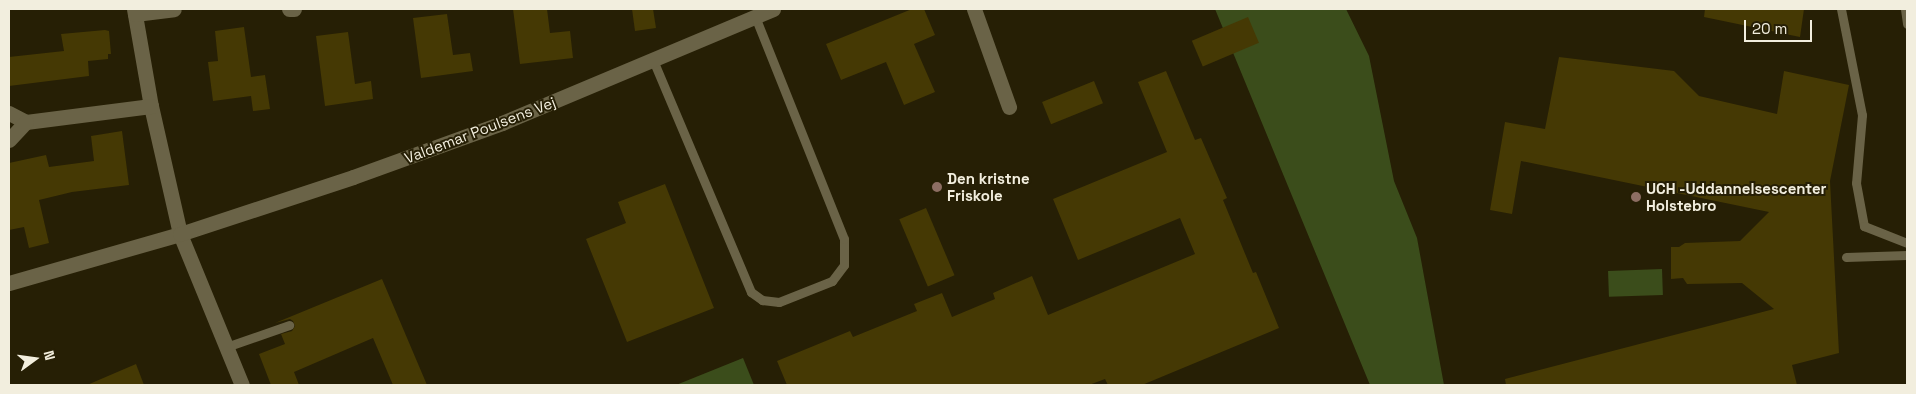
<!DOCTYPE html>
<style>
body{margin:0}
#map{position:relative;width:1916px;height:394px;overflow:hidden;background:#261f05;font-family:"Space Grotesk",sans-serif}
div>[style]{position:absolute}
[style*='--x']{left:calc(var(--x)*1px);top:calc(var(--y)*1px);width:calc(var(--w)*1px);rotate:calc(var(--a)*1deg)}
.green>*{inset:0;background:#3b4d1b;transform-origin:0 0}
.building>*{inset:0;background:#453904;transform-origin:0 0}
.lane>*{height:9px;margin:-4.5px;padding:0 4.5px;transform-origin:4.5px;border-radius:4.5px;background:#6a6347}
.street>*{height:15px;margin:-7.5px;padding:0 7.5px;transform-origin:7.5px;border-radius:7.5px;background:#6a6347}
.dots>*{width:14px;height:14px;translate:-50% -50%;box-sizing:border-box;border:2px solid #261f05;border-radius:50%}
span{translate:-50% -50%;white-space:nowrap;text-align:center;line-height:1.15;-webkit-text-stroke:4px #261f05;paint-order:stroke}
.street-label{font-size:15px;color:#f2eede}
.poi-label{font-size:15px;color:#f2eede;font-weight:700}
.left{translate:0 -50%;text-align:left}
.frame{position:absolute;inset:0;border:10px solid #f2eede;pointer-events:none}
.north{position:absolute;left:10px;top:334px;width:50px;height:50px;-webkit-text-stroke:4px #261f05;paint-order:stroke;rotate:76deg;font-size:14px;font-weight:700;line-height:20px;text-align:center;color:#f2eede}
.north::after{content:'';display:block;margin:auto;width:18px;height:22px;background:#f2eede;clip-path:polygon(50% 0,100% 100%,50% 72%,0 100%)}
.scale{position:absolute;left:1744px;top:20px;width:68px;height:22px;box-sizing:border-box;border:2px solid #f2eede;border-top:0;padding-left:6px;font-size:15px;line-height:18px;white-space:nowrap;color:#f2eede;-webkit-text-stroke:4px #261f05;paint-order:stroke}
</style>
<div id="map">
<div class="green">
<div style="clip-path:polygon(1215px 9px,1346px 9px,1369px 56px,1394px 181px,1417px 238px,1444px 385px,1370px 385px)"></div>
<div style="left:1662px;top:269px;width:26px;height:54px;rotate:88deg"></div>
<div style="clip-path:polygon(743px 358px,754px 385px,676px 385px)"></div>
</div>
<div class="building">
<div style="clip-path:polygon(513px 9px,547px 9px,550px 33px,570px 31px,573px 58px,520px 64px)"></div>
<div style="clip-path:polygon(632px 9px,653px 9px,656px 28px,635px 31px)"></div>
<div style="clip-path:polygon(912px 9px,924px 9px,935px 35px,914px 44px,935px 92px,904px 105px,886px 62px,841px 80px,826px 44px)"></div>
<div style="clip-path:polygon(1705px 9px,1804px 9px,1800px 37px,1704px 17px)"></div>
<div style="clip-path:polygon(447px 14px,453px 55px,470px 53px,473px 71px,421px 78px,413px 18px)"></div>
<div style="left:1248px;top:17px;width:28px;height:61px;rotate:67deg"></div>
<div style="clip-path:polygon(244px 27px,251px 77px,265px 75px,270px 109px,253px 111px,251px 96px,213px 101px,208px 62px,218px 61px,215px 31px)"></div>
<div style="clip-path:polygon(105px 30px,109px 31px,111px 54px,108px 54px,108px 59px,88px 61px,89px 76px,9px 86px,9px 57px,64px 51px,61px 34px)"></div>
<div style="clip-path:polygon(348px 32px,355px 84px,371px 81px,373px 99px,325px 106px,316px 36px)"></div>
<div style="clip-path:polygon(1559px 57px,1674px 71px,1699px 96px,1777px 114px,1784px 71px,1849px 85px,1830px 181px,1839px 353px,1792px 365px,1797px 385px,1506px 385px,1505px 379px,1774px 309px,1742px 283px,1687px 284px,1683px 278px,1671px 279px,1671px 247px,1679px 247px,1685px 243px,1740px 241px,1769px 212px,1521px 161px,1512px 214px,1490px 210px,1505px 122px,1545px 129px)"></div>
<div style="clip-path:polygon(1166px 71px,1195px 140px,1201px 138px,1227px 198px,1223px 200px,1253px 273px,1256px 272px,1279px 328px,1142px 385px,1108px 385px,1105px 379px,1089px 385px,787px 385px,777px 361px,850px 331px,853px 337px,917px 311px,914px 304px,942px 293px,952px 317px,995px 299px,993px 293px,1032px 276px,1048px 315px,1195px 254px,1180px 218px,1078px 260px,1053px 199px,1167px 152px,1138px 82px)"></div>
<div style="left:1094px;top:81px;width:24px;height:56px;rotate:68deg"></div>
<div style="clip-path:polygon(122px 131px,129px 185px,72px 192px,39px 200px,49px 243px,29px 248px,24px 227px,9px 230px,9px 163px,46px 155px,49px 167px,94px 161px,91px 136px)"></div>
<div style="clip-path:polygon(665px 184px,714px 308px,627px 342px,586px 239px,626px 223px,618px 202px)"></div>
<div style="left:926px;top:208px;width:73px;height:29px;rotate:67deg"></div>
<div style="clip-path:polygon(382px 279px,427px 385px,393px 385px,373px 338px,294px 372px,299px 385px,271px 385px,259px 354px,285px 344px,281px 334px,292px 331px,295px 326px,293px 321px,290px 319px,275px 323px)"></div>
<div style="clip-path:polygon(136px 364px,144px 385px,87px 385px)"></div>
</div>
<div class="lane">
<div style="--x:1841;--y:9;--w:108;--a:78.8"></div>
<div style="--x:1862;--y:115;--w:68;--a:95"></div>
<div style="--x:1856;--y:183;--w:44;--a:79.5"></div>
<div style="--x:1864;--y:226;--w:46;--a:21.6"></div>
<div style="--x:1905;--y:9;--w:15;--a:82"></div>
<div style="--x:653;--y:60;--w:252;--a:67.1"></div>
<div style="--x:751;--y:292;--w:14;--a:36"></div>
<div style="--x:762;--y:300;--w:17;--a:7"></div>
<div style="--x:779;--y:302;--w:57;--a:-21.6"></div>
<div style="--x:832;--y:281;--w:20;--a:-53"></div>
<div style="--x:844;--y:265;--w:26;--a:-90"></div>
<div style="--x:844;--y:239;--w:240;--a:-111.8"></div>
<div style="--x:1846;--y:257;--w:61;--a:-1.9"></div>
<div style="--x:226;--y:347;--w:67;--a:-19.2"></div>
</div>
<div class="street">
<div style="--x:134;--y:9;--w:98;--a:80.1"></div>
<div style="--x:151;--y:106;--w:131;--a:77.2"></div>
<div style="--x:180;--y:234;--w:163;--a:67.7"></div>
<div style="--x:289;--y:9;--w:5;--a:0"></div>
<div style="--x:974;--y:9;--w:104;--a:70.3"></div>
<div style="--x:135;--y:14;--w:39;--a:-7"></div>
<div style="--x:9;--y:113;--w:19;--a:28"></div>
<div style="--x:26;--y:122;--w:126;--a:-7.3"></div>
<div style="--x:9;--y:140;--w:25;--a:-47"></div>
<div style="--x:9;--y:283;--w:178;--a:-16"></div>
<div style="--x:180;--y:234;--w:182;--a:-18.2"></div>
<div style="--x:353;--y:177;--w:158;--a:-19.9"></div>
<div style="--x:502;--y:123;--w:294;--a:-22.8"></div>
</div>
<div class="dots">
<div style="left:937px;top:187px;background:#8d6e63"></div>
<div style="left:1636px;top:197px;background:#8d6e63"></div>
</div>
<div class="street-label">
<span style="left:480px;top:130px;rotate:-21deg">Valdemar Poulsens Vej</span>
</div>
<div class="poi-label">
<span class="left" style="left:947px;top:187px">Den kristne<br>Friskole</span>
<span class="left" style="left:1646px;top:197px">UCH -Uddannelsescenter<br>Holstebro</span>
</div>
<div class="frame"></div>
<div class="north">N</div>
<div class="scale">20 m</div>
</div>
